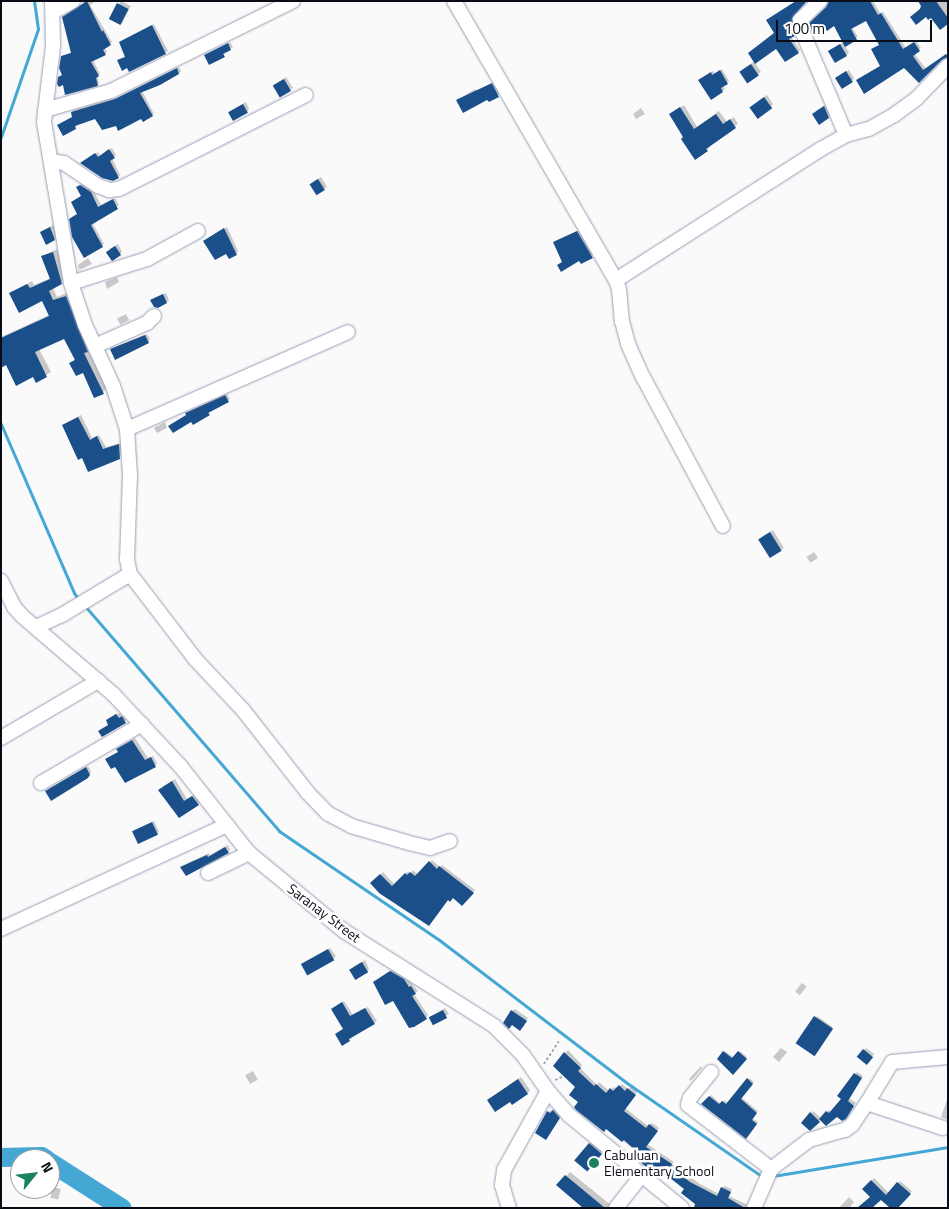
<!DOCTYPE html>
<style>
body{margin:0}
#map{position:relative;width:949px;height:1209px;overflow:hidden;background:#fafafa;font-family:"Titillium Web",sans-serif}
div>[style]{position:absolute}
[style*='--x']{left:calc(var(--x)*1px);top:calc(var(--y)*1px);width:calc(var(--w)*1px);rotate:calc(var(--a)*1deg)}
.shadow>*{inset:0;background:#0003;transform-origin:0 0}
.stream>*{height:3px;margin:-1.5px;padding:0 1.5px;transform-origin:1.5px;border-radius:1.5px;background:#44a7d4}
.river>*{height:19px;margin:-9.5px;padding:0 9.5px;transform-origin:9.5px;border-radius:9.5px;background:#44a7d4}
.building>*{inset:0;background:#1a4f8a;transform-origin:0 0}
.path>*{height:2px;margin-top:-1px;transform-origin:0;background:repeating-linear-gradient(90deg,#a8a9ac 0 2.5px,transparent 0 5px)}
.roads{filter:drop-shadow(0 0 1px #979db7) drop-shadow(0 0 1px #979db7)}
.minor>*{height:14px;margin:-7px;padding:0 7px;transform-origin:7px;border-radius:7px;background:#fff}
.dots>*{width:14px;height:14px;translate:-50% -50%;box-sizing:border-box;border:2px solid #fff;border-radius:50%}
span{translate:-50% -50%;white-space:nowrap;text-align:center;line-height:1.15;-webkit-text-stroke:5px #fff;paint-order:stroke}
.street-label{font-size:14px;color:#0a0c15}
.poi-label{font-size:14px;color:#0a0c15}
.left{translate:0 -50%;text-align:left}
.frame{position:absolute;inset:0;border:2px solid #0a0c15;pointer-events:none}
.north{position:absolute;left:10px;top:1149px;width:50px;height:50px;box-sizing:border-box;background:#fff;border:1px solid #9d9ea1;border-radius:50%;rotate:61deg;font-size:14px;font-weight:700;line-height:20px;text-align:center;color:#0a0c15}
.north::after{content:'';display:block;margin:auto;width:18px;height:22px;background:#1a825e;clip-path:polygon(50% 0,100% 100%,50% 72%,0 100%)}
.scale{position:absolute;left:776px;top:20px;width:156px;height:22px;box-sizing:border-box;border:2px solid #0a0c15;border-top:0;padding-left:6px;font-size:15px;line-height:18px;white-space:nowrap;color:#0a0c15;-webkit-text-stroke:4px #fff;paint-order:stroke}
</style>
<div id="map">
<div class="shadow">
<div style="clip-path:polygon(84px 1px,96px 1px,90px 5px,112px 42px,104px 47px,107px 52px,105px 54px,93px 60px,100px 74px,97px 76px,99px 83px,97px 85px,63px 75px,62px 57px,72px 52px,80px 8px)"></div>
<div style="left:121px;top:1px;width:11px;height:20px;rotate:27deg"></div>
<div style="clip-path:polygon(796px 1px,807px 1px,793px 14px,796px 33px,791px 37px,800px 50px,798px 52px,776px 48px,755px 63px,761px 72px,747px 82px,743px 69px,755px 61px,775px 33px,767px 20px)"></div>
<div style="clip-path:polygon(829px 1px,873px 1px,880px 13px,883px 12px,906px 48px,916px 41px,921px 48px,914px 53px,926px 69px,948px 53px,948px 57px,941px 59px,919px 82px,904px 66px,881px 66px,880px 44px,866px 19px,852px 27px,858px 37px,845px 46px,849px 53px,846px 55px,832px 49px,844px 42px)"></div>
<div style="clip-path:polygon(920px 1px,948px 1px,948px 22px,926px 15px,912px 17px,923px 6px)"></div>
<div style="clip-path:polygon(154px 24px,168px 51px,128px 67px,119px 60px,126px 56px,123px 40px)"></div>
<div style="clip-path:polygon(230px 42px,233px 47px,225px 52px,224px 56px,206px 55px)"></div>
<div style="clip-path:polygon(179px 67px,181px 71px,179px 73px,142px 91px,154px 114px,152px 115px,116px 124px,96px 117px,77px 124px,76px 127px,63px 134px,74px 117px,72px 112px,74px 110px,118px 97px)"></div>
<div style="clip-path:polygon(722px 69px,729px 81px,723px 86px,725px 89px,723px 91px,711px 98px,702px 78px,713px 71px,715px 74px)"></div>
<div style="clip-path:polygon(849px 70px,854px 78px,852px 81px,839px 76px)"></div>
<div style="clip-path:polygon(286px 77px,293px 88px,290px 90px,274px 85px)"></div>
<div style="clip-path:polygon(495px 82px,501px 93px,489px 100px,488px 98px,457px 100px,475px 89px,477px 91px)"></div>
<div style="clip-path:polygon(767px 95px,773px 104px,771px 107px,753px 105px)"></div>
<div style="clip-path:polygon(246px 102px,249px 109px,247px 112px,232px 110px)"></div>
<div style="clip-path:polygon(827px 104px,831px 115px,829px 117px,816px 111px)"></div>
<div style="clip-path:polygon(684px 105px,697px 127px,719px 111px,727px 122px,734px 117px,738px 124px,709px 145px,710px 147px,707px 150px,684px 137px,670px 114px)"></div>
<div style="clip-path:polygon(641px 108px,645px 114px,636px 119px,633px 114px)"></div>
<div style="clip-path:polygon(112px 148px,116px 155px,112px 158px,120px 175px,118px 177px,83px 161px,98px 152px,100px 156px)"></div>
<div style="clip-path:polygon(321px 177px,327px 187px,316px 194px,313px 182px)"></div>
<div style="clip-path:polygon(83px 183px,93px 190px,101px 205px,115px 198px,119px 205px,92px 222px,104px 244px,102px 246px,70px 219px,79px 213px,72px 202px,82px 195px,78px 187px)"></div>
<div style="clip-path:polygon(53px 225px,57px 237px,54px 239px,41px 232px)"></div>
<div style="clip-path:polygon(227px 227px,238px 251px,236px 254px,226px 252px,204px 241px)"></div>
<div style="clip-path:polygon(580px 230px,595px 254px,559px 265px,563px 261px,554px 242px)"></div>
<div style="clip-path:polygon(118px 244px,122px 252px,120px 254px,109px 249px)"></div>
<div style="clip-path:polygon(57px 249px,66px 279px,53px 288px,57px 297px,69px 292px,91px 346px,88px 350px,107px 389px,95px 397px,84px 371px,71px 363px,75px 359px,65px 338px,39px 349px,51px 372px,36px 381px,33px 376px,7px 364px,1px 366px,1px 337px,49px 315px,42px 299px,11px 294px,32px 281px,34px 285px,51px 278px,43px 256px)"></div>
<div style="clip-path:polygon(88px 258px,92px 264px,79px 270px,78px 265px)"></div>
<div style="clip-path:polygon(117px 277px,119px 282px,107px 289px,105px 282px)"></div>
<div style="clip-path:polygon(166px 293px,169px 300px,167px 302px,154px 298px)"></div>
<div style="left:126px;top:314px;width:7px;height:10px;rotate:63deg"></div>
<div style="clip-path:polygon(147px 334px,150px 339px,148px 342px,111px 349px)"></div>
<div style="clip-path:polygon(227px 394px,230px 399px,210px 410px,209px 414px,191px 421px,187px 413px)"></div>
<div style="clip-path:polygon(81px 415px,92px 438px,99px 435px,106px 447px,121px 443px,121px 455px,119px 458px,82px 456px,63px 425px)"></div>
<div style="clip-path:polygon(165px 422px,167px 428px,157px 433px,154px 428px)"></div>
<div style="clip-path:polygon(773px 530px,784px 548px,781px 550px,762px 537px)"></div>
<div style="left:814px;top:552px;width:7px;height:9px;rotate:56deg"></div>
<div style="clip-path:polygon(119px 713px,127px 720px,110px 724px,109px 718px)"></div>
<div style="clip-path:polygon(135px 738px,148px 758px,153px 756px,157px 763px,155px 766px,119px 752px,120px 747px)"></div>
<div style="clip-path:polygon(88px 766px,91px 772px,90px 774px,46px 791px)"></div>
<div style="clip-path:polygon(175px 779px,187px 799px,195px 794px,201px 802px,180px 816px,162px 787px)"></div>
<div style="clip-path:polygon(154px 821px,159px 832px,157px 834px,133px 832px)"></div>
<div style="clip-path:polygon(228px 845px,230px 850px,228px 852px,184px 865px,209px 853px,210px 855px)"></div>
<div style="clip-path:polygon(432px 860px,440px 867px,442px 865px,475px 890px,462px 905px,453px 897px,372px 883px,383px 872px,395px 885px,408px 871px,410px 874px,413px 870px,418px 875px)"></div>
<div style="clip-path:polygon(330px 948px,336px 956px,333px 959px,303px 965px)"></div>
<div style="clip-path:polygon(365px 960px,369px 969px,367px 971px,353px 967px)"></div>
<div style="clip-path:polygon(393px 969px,406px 977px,418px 991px,414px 994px,428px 1015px,426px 1018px,393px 999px,377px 980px)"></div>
<div style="left:802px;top:983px;width:6px;height:11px;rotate:39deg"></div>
<div style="clip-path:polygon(344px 1001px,353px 1015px,368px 1007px,377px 1021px,342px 1044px,336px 1034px,344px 1028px,335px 1007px)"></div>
<div style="left:445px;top:1008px;width:7px;height:18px;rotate:56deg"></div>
<div style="clip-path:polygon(515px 1009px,528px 1018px,523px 1027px,512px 1011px)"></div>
<div style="left:817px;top:1016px;width:19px;height:33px;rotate:35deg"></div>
<div style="clip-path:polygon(781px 1048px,787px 1052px,779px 1062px,773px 1057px)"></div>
<div style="clip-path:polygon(866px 1048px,874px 1054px,869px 1061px,864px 1050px)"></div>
<div style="clip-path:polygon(568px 1050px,582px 1065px,580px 1068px,597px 1085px,599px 1082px,609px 1091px,614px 1087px,617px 1089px,622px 1084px,628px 1089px,631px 1087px,637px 1092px,625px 1108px,648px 1126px,652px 1123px,659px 1128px,647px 1144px,674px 1162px,672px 1164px,700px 1184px,719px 1194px,724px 1186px,732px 1189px,729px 1196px,748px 1205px,749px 1208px,695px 1208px,697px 1204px,686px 1189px,606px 1128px,580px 1102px,577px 1087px,554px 1066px)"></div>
<div style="clip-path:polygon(725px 1051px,734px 1058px,740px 1051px,747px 1057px,733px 1073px,718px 1059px)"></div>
<div style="clip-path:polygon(701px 1066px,702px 1068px,691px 1081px,689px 1079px)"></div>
<div style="left:253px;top:1071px;width:10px;height:9px;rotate:61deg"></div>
<div style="clip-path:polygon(857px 1072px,863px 1076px,849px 1098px,856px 1103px,844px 1118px,837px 1115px,821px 1119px,810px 1129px,803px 1122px,813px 1111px,821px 1118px,829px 1110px,831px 1112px,842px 1099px)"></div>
<div style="clip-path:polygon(521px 1077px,530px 1090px,528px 1093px,512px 1103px,510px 1100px,488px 1100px)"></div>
<div style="clip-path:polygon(749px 1078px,754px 1082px,741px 1097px,758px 1111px,752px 1118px,758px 1122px,748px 1136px,703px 1104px,711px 1095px,721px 1104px,724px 1100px,728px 1103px)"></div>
<div style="clip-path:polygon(948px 1097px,948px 1120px,941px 1117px)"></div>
<div style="clip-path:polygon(556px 1108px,561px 1115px,548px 1136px,548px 1112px)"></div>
<div style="clip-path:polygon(594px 1140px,605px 1149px,591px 1165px,590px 1144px)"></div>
<div style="clip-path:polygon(570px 1172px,611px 1205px,613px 1208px,584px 1208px,558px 1185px)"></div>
<div style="clip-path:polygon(874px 1178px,889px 1193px,900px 1181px,912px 1191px,897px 1208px,881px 1199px,872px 1196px,864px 1189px)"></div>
<div style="left:53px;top:1187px;width:8px;height:11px;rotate:14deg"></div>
<div style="clip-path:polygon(849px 1197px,854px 1202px,849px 1208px,839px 1208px)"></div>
</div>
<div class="stream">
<div style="--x:1;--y:137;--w:114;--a:-71.1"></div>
<div style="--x:38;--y:29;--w:28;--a:-98"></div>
<div style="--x:1;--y:424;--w:184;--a:66.6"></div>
<div style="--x:74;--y:593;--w:9;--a:54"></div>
<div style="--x:85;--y:606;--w:297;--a:49.2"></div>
<div style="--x:279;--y:831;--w:192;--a:34.2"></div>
<div style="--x:438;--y:939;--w:238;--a:37.3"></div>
<div style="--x:627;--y:1083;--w:167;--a:34.7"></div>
<div style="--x:773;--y:1176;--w:177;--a:-9.4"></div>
</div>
<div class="river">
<div style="--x:1;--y:1157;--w:40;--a:-1.4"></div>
<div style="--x:41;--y:1156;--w:6;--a:31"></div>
<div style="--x:50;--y:1162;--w:85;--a:32.6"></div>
</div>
<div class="building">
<div style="clip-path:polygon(87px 1px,102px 32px,103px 30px,111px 45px,103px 50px,106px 55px,91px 62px,99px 76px,96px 78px,98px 86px,65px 95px,63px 85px,59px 87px,57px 84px,58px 77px,62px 75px,59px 68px,61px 56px,71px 53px,62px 17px)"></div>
<div style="clip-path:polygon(796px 1px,807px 1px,792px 18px,795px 36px,789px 39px,799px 53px,785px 62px,776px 49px,755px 64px,748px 53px,774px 33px,766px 20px)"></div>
<div style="clip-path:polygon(829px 1px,870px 1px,878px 15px,881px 13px,903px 49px,914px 42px,920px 51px,913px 56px,923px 70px,946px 54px,948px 57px,942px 60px,919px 83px,904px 68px,864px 94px,856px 80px,880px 66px,871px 49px,879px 45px,866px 21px,851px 29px,857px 40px,845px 47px,834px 26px,827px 31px,823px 25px,812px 32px,809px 23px,826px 7px)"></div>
<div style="clip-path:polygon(918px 1px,936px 1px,948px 18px,948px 24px,940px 30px,931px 18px,928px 20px,926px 17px,916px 25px,910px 17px,920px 9px,921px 6px)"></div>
<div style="left:117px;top:3px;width:13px;height:18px;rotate:27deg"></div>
<div style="clip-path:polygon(152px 25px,166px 54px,129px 72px,127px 68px,122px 71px,117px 60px,125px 57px,119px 42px)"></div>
<div style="clip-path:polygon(228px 43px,231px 50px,223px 54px,225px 57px,209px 65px,204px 55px)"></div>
<div style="left:840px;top:44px;width:14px;height:14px;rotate:60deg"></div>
<div style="left:751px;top:64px;width:14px;height:14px;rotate:56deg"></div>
<div style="clip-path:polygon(177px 68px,179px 74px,160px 85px,140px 93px,153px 116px,143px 122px,141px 119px,118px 131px,116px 126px,102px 130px,95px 119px,75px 126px,76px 129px,63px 136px,57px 125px,72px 117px,71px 112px,115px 99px)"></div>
<div style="clip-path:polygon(720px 70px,728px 84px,721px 88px,723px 92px,711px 100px,698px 80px,711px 72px,712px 75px)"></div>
<div style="left:846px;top:71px;width:13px;height:13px;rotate:58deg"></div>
<div style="left:284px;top:79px;width:14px;height:13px;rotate:60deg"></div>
<div style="clip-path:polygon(492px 83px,499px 97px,489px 102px,487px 100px,463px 113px,456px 100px)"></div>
<div style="left:764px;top:97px;width:14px;height:18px;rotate:54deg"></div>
<div style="left:243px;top:104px;width:10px;height:17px;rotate:61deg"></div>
<div style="clip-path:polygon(824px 106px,829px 118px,819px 125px,812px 114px)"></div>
<div style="clip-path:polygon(680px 107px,694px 129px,716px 114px,723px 124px,730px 119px,736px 128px,706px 149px,708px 151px,695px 160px,681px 139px,683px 137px,669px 114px)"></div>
<div style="clip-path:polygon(109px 149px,115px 158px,110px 161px,119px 178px,113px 181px,102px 178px,80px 163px,95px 153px,98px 157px)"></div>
<div style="left:318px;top:179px;width:13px;height:10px;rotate:58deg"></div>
<div style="clip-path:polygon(80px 185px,91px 192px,98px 207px,113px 199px,118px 209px,91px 225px,103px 247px,84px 258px,72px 237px,69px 219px,77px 214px,71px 202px,81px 196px,76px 187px)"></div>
<div style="clip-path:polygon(50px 227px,55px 240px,46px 245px,40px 232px)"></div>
<div style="clip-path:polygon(224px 228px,237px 255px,229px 259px,226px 254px,215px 260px,203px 241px)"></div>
<div style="clip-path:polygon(577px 231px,593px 258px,581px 264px,579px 261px,561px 272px,557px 265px,562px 262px,553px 242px)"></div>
<div style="left:115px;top:246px;width:11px;height:11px;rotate:56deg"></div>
<div style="clip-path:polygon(53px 252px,62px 284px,49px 291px,53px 300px,66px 296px,88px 352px,84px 353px,104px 394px,94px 398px,83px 373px,76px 376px,69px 363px,75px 360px,64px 339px,35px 352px,47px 377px,36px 383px,33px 377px,16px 386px,6px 365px,1px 368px,1px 338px,49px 316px,42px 301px,19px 313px,9px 293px,27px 284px,30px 288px,50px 279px,41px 256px)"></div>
<div style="clip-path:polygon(163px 294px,167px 303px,158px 308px,154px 307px,150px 300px)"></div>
<div style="clip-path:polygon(145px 335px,149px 343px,115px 360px,110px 349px)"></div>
<div style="clip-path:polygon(225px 395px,229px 402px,208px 413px,210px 415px,193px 425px,191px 422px,173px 433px,168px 426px,186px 415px,185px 413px)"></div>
<div style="clip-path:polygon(78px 417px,90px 440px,97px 436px,103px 449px,119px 444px,120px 459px,88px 472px,82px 458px,78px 460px,62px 425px)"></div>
<div style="left:770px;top:532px;width:22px;height:14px;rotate:58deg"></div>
<div style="clip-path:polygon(116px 714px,119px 718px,122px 716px,126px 723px,102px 737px,98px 731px,108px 725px,106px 720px)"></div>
<div style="clip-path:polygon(132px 740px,145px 760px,151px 757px,156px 767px,125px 783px,115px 767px,111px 769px,105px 759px,118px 752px,116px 749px)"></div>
<div style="clip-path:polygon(86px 767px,90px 775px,88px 778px,51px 801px,45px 791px)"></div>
<div style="clip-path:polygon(172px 781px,184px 801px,192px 796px,199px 805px,179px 818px,158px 790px)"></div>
<div style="left:152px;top:822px;width:14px;height:22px;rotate:65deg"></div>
<div style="clip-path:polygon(225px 847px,229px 853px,186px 876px,180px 867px,207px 855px,208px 857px)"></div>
<div style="clip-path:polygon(429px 861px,437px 869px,439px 866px,474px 893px,462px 906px,453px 898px,450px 902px,448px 900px,429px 926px,379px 893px,370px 883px,380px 874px,392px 886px,405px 873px,407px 875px,410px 872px,415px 876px)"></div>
<div style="left:328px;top:949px;width:13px;height:31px;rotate:61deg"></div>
<div style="left:362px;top:962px;width:12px;height:15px;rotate:59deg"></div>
<div style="clip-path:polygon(390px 971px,404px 979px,409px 987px,411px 986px,416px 994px,412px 996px,427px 1019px,414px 1027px,409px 1028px,393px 1001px,385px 1005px,373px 982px)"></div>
<div style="clip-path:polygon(342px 1002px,350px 1016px,365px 1008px,375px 1024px,349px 1039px,350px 1041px,342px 1046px,335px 1034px,343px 1029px,331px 1009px)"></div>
<div style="left:443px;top:1010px;width:9px;height:16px;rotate:63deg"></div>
<div style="clip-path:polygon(511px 1010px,527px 1021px,520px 1031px,512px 1025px,509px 1029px,503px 1023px)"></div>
<div style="left:814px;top:1016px;width:23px;height:33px;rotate:34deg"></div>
<div style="left:863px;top:1049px;width:13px;height:10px;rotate:39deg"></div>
<div style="clip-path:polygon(723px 1051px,732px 1058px,738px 1051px,747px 1059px,733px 1075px,717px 1059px)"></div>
<div style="clip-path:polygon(564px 1052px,581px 1068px,578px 1071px,594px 1086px,596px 1084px,606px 1093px,610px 1088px,613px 1091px,619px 1085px,625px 1091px,627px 1088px,636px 1095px,624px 1111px,646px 1128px,649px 1124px,658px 1131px,646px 1147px,672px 1164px,671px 1167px,690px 1182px,717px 1196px,721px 1187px,731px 1192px,728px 1198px,745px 1208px,694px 1208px,695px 1204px,681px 1193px,684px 1189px,665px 1174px,662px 1178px,657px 1176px,632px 1155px,635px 1150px,624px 1140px,622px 1142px,606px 1129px,604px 1132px,576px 1110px,574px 1107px,578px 1102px,569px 1095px,575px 1087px,553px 1066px)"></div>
<div style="clip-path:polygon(854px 1073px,862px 1078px,848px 1101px,854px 1106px,846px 1119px,842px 1121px,837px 1117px,826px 1126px,819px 1119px,826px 1111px,829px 1113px,841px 1099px,837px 1096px)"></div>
<div style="clip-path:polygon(747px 1078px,753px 1084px,741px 1099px,757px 1113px,752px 1120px,757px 1124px,746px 1139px,701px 1104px,709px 1096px,719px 1104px,722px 1101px,726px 1104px)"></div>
<div style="clip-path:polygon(518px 1079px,528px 1094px,512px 1105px,510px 1102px,495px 1112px,487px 1100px)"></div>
<div style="clip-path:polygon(553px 1110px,560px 1118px,546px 1140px,535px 1133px,547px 1111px,550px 1113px)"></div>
<div style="clip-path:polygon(810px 1112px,820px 1122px,810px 1131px,801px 1123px)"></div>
<div style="left:589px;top:1143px;width:17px;height:23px;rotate:40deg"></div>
<div style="clip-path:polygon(565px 1175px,605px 1208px,583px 1208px,556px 1185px)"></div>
<div style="clip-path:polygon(871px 1180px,886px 1195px,897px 1182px,911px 1194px,898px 1208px,890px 1208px,881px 1200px,872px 1208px,857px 1208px,870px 1197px,862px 1189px)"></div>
</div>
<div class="path">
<div style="--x:544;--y:1064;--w:27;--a:-57"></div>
<div style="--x:555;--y:1080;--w:8;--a:-23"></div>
</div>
<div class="roads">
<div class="minor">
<div style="--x:52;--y:1;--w:45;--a:88.7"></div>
<div style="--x:53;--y:46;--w:77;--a:96.8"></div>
<div style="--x:44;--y:122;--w:163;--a:80.5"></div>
<div style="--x:71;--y:283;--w:44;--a:71.6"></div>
<div style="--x:85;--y:325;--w:67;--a:65.3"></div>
<div style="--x:113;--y:386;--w:45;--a:72"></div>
<div style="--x:127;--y:429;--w:46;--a:86.3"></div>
<div style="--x:130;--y:475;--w:84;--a:92"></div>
<div style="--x:127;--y:559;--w:15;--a:79"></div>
<div style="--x:130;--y:574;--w:108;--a:52.5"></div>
<div style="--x:196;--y:660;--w:69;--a:46.8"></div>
<div style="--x:243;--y:710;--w:105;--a:51.9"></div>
<div style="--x:308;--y:793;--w:28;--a:46"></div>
<div style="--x:327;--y:813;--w:27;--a:28"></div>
<div style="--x:351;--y:826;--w:60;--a:16.3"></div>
<div style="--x:409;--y:843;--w:22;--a:13"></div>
<div style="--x:430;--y:848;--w:21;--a:-19"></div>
<div style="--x:454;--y:1;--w:323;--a:59.9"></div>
<div style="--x:616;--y:280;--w:9;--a:72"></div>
<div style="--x:619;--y:289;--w:32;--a:85"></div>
<div style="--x:622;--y:321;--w:24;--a:75"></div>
<div style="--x:628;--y:344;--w:36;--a:66"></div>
<div style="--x:643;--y:377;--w:169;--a:61.8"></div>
<div style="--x:820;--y:1;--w:28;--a:136"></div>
<div style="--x:800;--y:20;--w:11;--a:80"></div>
<div style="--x:802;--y:31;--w:113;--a:67.1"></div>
<div style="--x:846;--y:135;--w:24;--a:-15"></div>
<div style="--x:869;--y:129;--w:29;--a:-29"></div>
<div style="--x:894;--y:115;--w:27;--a:-36"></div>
<div style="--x:916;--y:99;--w:46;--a:-45.9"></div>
<div style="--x:53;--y:12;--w:23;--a:-29"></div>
<div style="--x:45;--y:110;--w:69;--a:-16.1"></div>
<div style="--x:111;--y:91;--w:203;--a:-26.3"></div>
<div style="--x:51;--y:161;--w:13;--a:9"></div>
<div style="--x:64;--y:163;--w:41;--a:34.1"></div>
<div style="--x:98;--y:186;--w:12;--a:20"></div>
<div style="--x:109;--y:190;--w:10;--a:-6"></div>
<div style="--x:119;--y:189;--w:209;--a:-26.7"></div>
<div style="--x:616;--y:280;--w:243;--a:-32.6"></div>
<div style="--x:821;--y:149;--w:29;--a:-29"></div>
<div style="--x:71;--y:283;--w:80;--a:-17.5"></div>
<div style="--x:147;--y:259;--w:58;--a:-28.8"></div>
<div style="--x:95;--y:346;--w:57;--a:-23.9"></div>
<div style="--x:147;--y:323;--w:10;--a:-45"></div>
<div style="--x:127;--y:429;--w:241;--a:-23.7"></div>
<div style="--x:1;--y:581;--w:29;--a:63"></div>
<div style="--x:14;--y:607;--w:12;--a:48"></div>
<div style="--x:22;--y:616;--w:120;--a:40.6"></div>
<div style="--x:113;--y:694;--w:100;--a:47"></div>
<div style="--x:181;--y:767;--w:110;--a:51.7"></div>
<div style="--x:249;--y:853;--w:123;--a:39.4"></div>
<div style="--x:344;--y:931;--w:178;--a:32.3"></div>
<div style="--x:494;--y:1026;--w:41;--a:45"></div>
<div style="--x:523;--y:1055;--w:44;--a:55.2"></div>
<div style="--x:548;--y:1091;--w:33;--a:49"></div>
<div style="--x:570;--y:1116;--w:145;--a:39.4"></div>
<div style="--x:36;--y:627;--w:29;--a:-25"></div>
<div style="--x:62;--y:615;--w:79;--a:-31.1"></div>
<div style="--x:1;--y:738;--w:113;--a:-30.4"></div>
<div style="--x:41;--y:783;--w:117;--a:-30.3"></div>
<div style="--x:208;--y:873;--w:46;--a:-26"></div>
<div style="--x:1;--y:929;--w:249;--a:-24.7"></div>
<div style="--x:711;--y:1072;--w:33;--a:129"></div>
<div style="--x:690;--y:1098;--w:7;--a:106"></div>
<div style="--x:688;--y:1105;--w:105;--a:37.6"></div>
<div style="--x:867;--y:1103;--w:48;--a:-58.6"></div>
<div style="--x:892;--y:1062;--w:56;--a:-5.1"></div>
<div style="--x:509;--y:1208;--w:24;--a:-107"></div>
<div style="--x:502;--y:1185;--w:15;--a:-82"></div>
<div style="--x:504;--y:1170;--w:90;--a:-60.9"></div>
<div style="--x:616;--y:1208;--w:42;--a:-51.8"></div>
<div style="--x:754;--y:1208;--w:43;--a:-66.4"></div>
<div style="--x:771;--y:1169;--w:48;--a:-37.3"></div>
<div style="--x:809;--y:1140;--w:37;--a:-16"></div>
<div style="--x:845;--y:1130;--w:9;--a:-36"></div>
<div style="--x:852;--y:1125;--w:27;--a:-56"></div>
<div style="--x:867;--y:1103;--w:80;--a:18.2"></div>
</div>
</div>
<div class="dots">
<div style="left:594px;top:1163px;background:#1a825e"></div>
</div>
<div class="street-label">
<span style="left:324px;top:913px;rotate:37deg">Saranay Street</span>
</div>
<div class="poi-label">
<span class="left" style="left:604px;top:1163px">Cabuluan<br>Elementary School</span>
</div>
<div class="frame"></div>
<div class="north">N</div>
<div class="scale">100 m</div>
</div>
